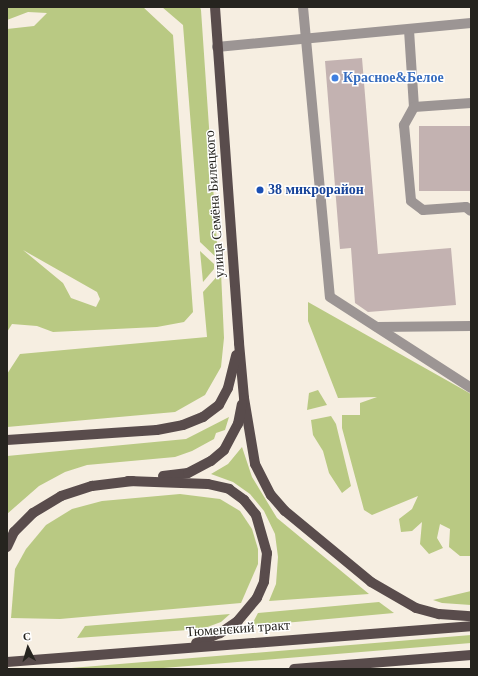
<!DOCTYPE html>
<meta charset="utf-8">
<style>
body{margin:0}
#map{position:relative;width:478px;height:676px;overflow:hidden;background:#f6eee1;font-family:"Times New Roman",serif}
div>[style]{position:absolute}
[style*='--x']{left:calc(var(--x)*1px);top:calc(var(--y)*1px);width:calc(var(--w)*1px);rotate:calc(var(--a)*1deg)}
.green>*{inset:0;background:#b9c983}
.building>*{inset:0;background:#c3b2b1;transform-origin:0 0}
.minor>*{height:10px;margin:-5px;padding:0 5px;transform-origin:5px;border-radius:5px;background:#9c9594}
.major>*{height:10px;margin:-5px;padding:0 5px;transform-origin:5px;border-radius:5px;background:#594c4c}
.dots>*{width:11px;height:11px;translate:-50% -50%;box-sizing:border-box;border:2px solid #fff;border-radius:50%}
span{translate:-50% -50%;white-space:nowrap;text-align:center;line-height:1.15;-webkit-text-stroke:3px #fff;paint-order:stroke}
.shop-label{font-size:14px;color:#366cbe;font-weight:700}
.left{translate:0 -50%;text-align:left}
.transit-label{font-size:14px;color:#164399;font-weight:700}
.street-label{font-size:14px;color:#26241f}
.frame{position:absolute;inset:0;border:8px solid #26241f;pointer-events:none}
.north{position:absolute;left:8px;top:628px;width:40px;height:40px;-webkit-text-stroke:3px #fff;paint-order:stroke;rotate:355deg;font-size:11px;font-weight:700;line-height:16px;text-align:center;color:#26241f}
.north::after{content:'';display:block;margin:auto;width:14px;height:18px;background:#26241f;clip-path:polygon(50% 0,100% 100%,50% 72%,0 100%)}
</style>
<div id="map">
<div class="green">
<div style="clip-path:polygon(evenodd,7px 7px,143px 7px,173px 35px,193px 312px,184px 322px,157px 327px,53px 332px,37px 326px,12px 324px,7px 332px,7px 29px,34px 26px,47px 13px,28px 12px,7px 20px,7px 7px,23px 250px,97px 292px,100px 299px,96px 307px,71px 298px,63px 283px,23px 250px)"></div>
<div style="clip-path:polygon(162px 7px,200px 7px,201px 10px,218px 259px,200px 242px,183px 25px)"></div>
<div style="clip-path:polygon(200px 251px,214px 264px,214px 269px,203px 282px)"></div>
<div style="clip-path:polygon(221px 272px,224px 338px,221px 367px,205px 395px,175px 412px,7px 427px,7px 374px,20px 354px,207px 337px,203px 292px)"></div>
<div style="clip-path:polygon(308px 302px,471px 394px,471px 556px,460px 556px,449px 547px,450px 529px,440px 524px,437px 538px,443px 548px,429px 554px,420px 544px,422px 522px,412px 531px,401px 532px,399px 519px,412px 509px,418px 496px,372px 515px,364px 510px,342px 428px,342px 415px,360px 415px,360px 403px,377px 397px,338px 398px,308px 321px)"></div>
<div style="clip-path:polygon(318px 390px,327px 405px,307px 410px,309px 393px)"></div>
<div style="clip-path:polygon(331px 416px,336px 424px,351px 486px,342px 493px,329px 473px,323px 451px,313px 435px,311px 420px)"></div>
<div style="clip-path:polygon(229px 417px,225px 430px,216px 433px,214px 439px,192px 451px,175px 457px,87px 465px,65px 472px,39px 486px,7px 514px,7px 456px,186px 439px)"></div>
<div style="clip-path:polygon(242px 447px,252px 477px,277px 518px,369px 594px,269px 601px,276px 584px,278px 557px,275px 534px,264px 511px,250px 494px,233px 482px,211px 474px,228px 464px)"></div>
<div style="clip-path:polygon(180px 494px,220px 499px,240px 511px,252px 529px,258px 549px,258px 564px,241px 603px,60px 619px,11px 618px,15px 569px,26px 549px,46px 525px,72px 509px,102px 501px)"></div>
<div style="clip-path:polygon(471px 591px,471px 605px,442px 603px,433px 600px)"></div>
<div style="clip-path:polygon(379px 602px,394px 613px,251px 626px,258px 613px)"></div>
<div style="clip-path:polygon(230px 614px,221px 622px,202px 629px,77px 638px,85px 626px)"></div>
<div style="clip-path:polygon(471px 635px,471px 643px,151px 669px,59px 669px)"></div>
</div>
<div class="building">
<div style="clip-path:polygon(362px 58px,378px 254px,451px 248px,456px 305px,368px 312px,355px 303px,351px 248px,340px 249px,325px 61px)"></div>
<div style="left:471px;top:126px;width:65px;height:52px;rotate:90deg"></div>
</div>
<div class="minor">
<div style="--x:303;--y:7;--w:291;--a:84.7"></div>
<div style="--x:330;--y:297;--w:168;--a:32.8"></div>
<div style="--x:409;--y:30;--w:77;--a:86.3"></div>
<div style="--x:414;--y:107;--w:21;--a:119"></div>
<div style="--x:404;--y:125;--w:76;--a:84.7"></div>
<div style="--x:411;--y:201;--w:15;--a:37"></div>
<div style="--x:423;--y:210;--w:43;--a:-4"></div>
<div style="--x:466;--y:207;--w:6;--a:39"></div>
<div style="--x:217;--y:47;--w:255;--a:-5.4"></div>
<div style="--x:414;--y:107;--w:57;--a:-4"></div>
<div style="--x:377;--y:327;--w:94;--a:-0.6"></div>
</div>
<div class="major">
<div style="--x:215;--y:7;--w:337;--a:85.9"></div>
<div style="--x:239;--y:343;--w:55;--a:84.8"></div>
<div style="--x:244;--y:398;--w:67;--a:80.5"></div>
<div style="--x:255;--y:464;--w:35;--a:63"></div>
<div style="--x:271;--y:495;--w:21;--a:49"></div>
<div style="--x:285;--y:511;--w:112;--a:39.5"></div>
<div style="--x:371;--y:582;--w:52;--a:30"></div>
<div style="--x:416;--y:608;--w:24;--a:15"></div>
<div style="--x:439;--y:614;--w:32;--a:4"></div>
<div style="--x:7;--y:440;--w:150;--a:-3.8"></div>
<div style="--x:157;--y:430;--w:26;--a:-11"></div>
<div style="--x:183;--y:425;--w:22;--a:-22"></div>
<div style="--x:203;--y:417;--w:20;--a:-37"></div>
<div style="--x:219;--y:405;--w:19;--a:-62"></div>
<div style="--x:228;--y:388;--w:34;--a:-76"></div>
<div style="--x:163;--y:476;--w:25;--a:-7"></div>
<div style="--x:188;--y:473;--w:26;--a:-28"></div>
<div style="--x:211;--y:461;--w:17;--a:-40"></div>
<div style="--x:224;--y:450;--w:30;--a:-62"></div>
<div style="--x:238;--y:424;--w:20;--a:-79"></div>
<div style="--x:128;--y:481;--w:80;--a:2.1"></div>
<div style="--x:208;--y:484;--w:22;--a:13"></div>
<div style="--x:229;--y:489;--w:19;--a:36"></div>
<div style="--x:244;--y:500;--w:19;--a:51"></div>
<div style="--x:256;--y:515;--w:40;--a:74"></div>
<div style="--x:267;--y:553;--w:29;--a:96"></div>
<div style="--x:264;--y:582;--w:17;--a:114"></div>
<div style="--x:257;--y:598;--w:30;--a:130"></div>
<div style="--x:238;--y:621;--w:22;--a:146"></div>
<div style="--x:220;--y:633;--w:26;--a:157"></div>
<div style="--x:7;--y:547;--w:17;--a:-65"></div>
<div style="--x:14;--y:532;--w:27;--a:-45"></div>
<div style="--x:33;--y:513;--w:33;--a:-31"></div>
<div style="--x:61;--y:496;--w:33;--a:-18"></div>
<div style="--x:92;--y:486;--w:41;--a:-7"></div>
<div style="--x:7;--y:662;--w:465;--a:-4.4"></div>
<div style="--x:294;--y:669;--w:178;--a:-4.5"></div>
</div>
<div class="dots">
<div style="left:335px;top:78px;background:#3f7fe0"></div>
<div style="left:260px;top:190px;background:#1a4fb4"></div>
</div>
<div class="shop-label">
<span class="left" style="left:343px;top:78px">Красное&amp;Белое</span>
</div>
<div class="transit-label">
<span class="left" style="left:268px;top:190px">38 микрорайон</span>
</div>
<div class="street-label">
<span style="left:215px;top:204px;rotate:-94deg">улица Семёна Билецкого</span>
<span style="left:238px;top:629px;rotate:-4deg">Тюменский тракт</span>
</div>
<div class="frame"></div>
<div class="north">С</div>
</div>
